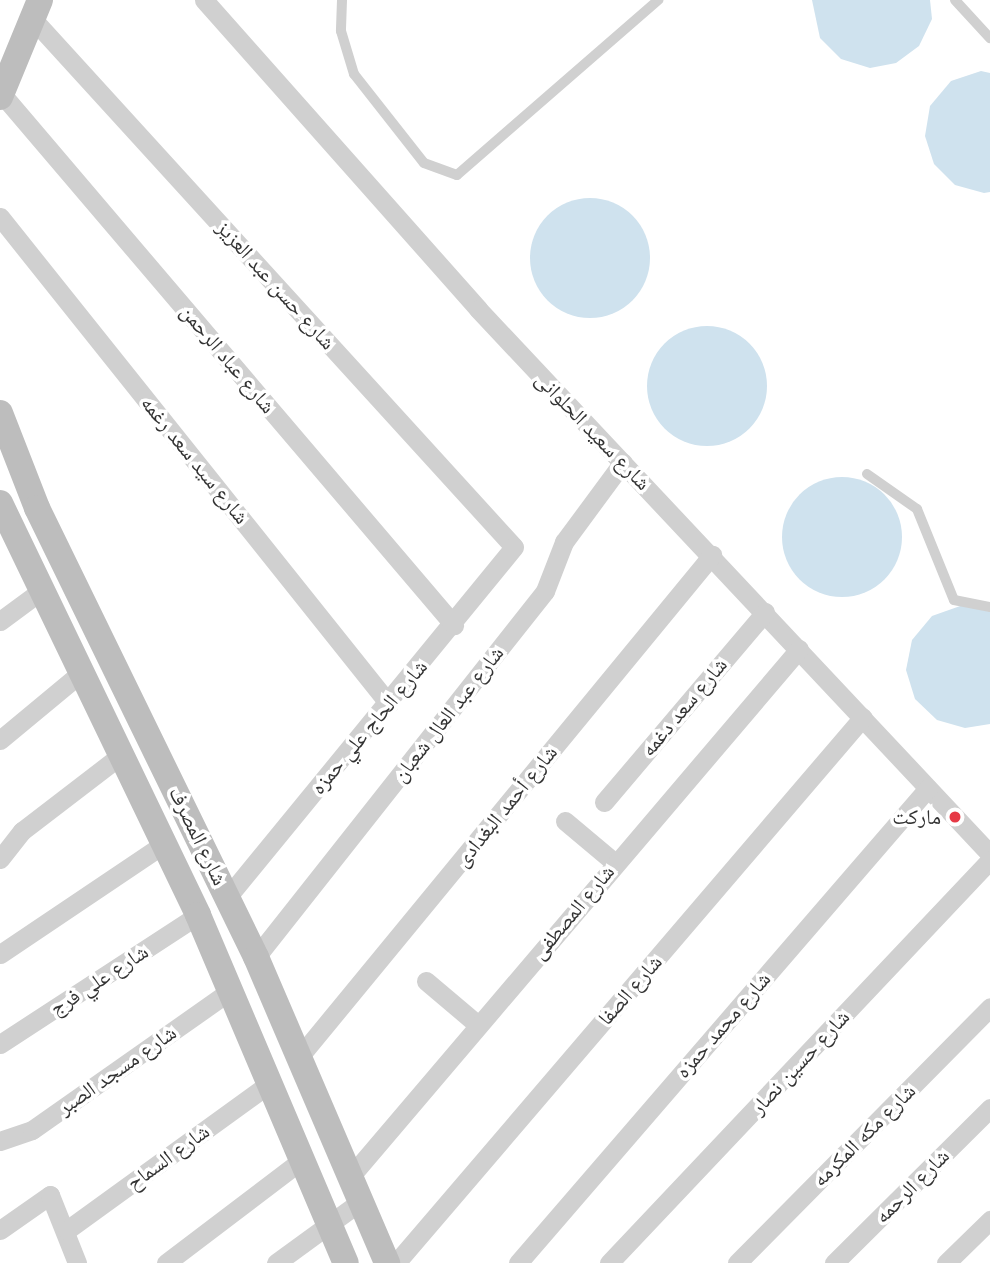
<!DOCTYPE html>
<meta charset="utf-8">
<style>
body{margin:0}
#map{position:relative;width:990px;height:1263px;overflow:hidden;background:#fff;font-family:"PT Sans","Noto Naskh Arabic",sans-serif}
div>[style]{position:absolute}
[style*='--x']{left:calc(var(--x)*1px);top:calc(var(--y)*1px);width:calc(var(--w)*1px);rotate:calc(var(--a)*1deg)}
.water>*{inset:0;background:#cfe2ee}
.round{border-radius:50%}
.lane>*{height:10px;margin:-5px;padding:0 5px;transform-origin:5px;border-radius:5px;background:#d0d0d0}
.street>*{height:19px;margin:-9.5px;padding:0 9.5px;transform-origin:9.5px;border-radius:9.5px;background:#d0d0d0}
.secondary>*{height:26px;margin:-13px;padding:0 13px;transform-origin:13px;border-radius:13px;background:#bdbdbd}
.dots>*{width:19px;height:19px;translate:-50% -50%;box-sizing:border-box;border:4px solid #fff;border-radius:50%}
span{translate:-50% -50%;white-space:nowrap;text-align:center;line-height:1.15;-webkit-text-stroke:7px #fff;paint-order:stroke}
.street-label{font-size:21px;color:#333}
.poi-label{font-size:21px;color:#333}
.right{translate:-100% -50%;text-align:right}
</style>
<div id="map">
<div class="water">
<div style="clip-path:polygon(812px 0,930px 0,932px 19px,919px 46px,896px 63px,870px 68px,841px 59px,820px 38px)"></div>
<div style="clip-path:polygon(981px 71px,990px 73px,990px 192px,984px 193px,955px 185px,934px 164px,925px 136px,930px 106px,951px 81px)"></div>
<div class="round" style="left:530px;top:198px;width:120px;height:120px"></div>
<div class="round" style="left:647px;top:326px;width:120px;height:120px"></div>
<div class="round" style="left:782px;top:477px;width:120px;height:120px"></div>
<div style="clip-path:polygon(963px 605px,990px 611px,990px 724px,965px 728px,937px 720px,915px 699px,906px 670px,912px 640px,932px 616px)"></div>
</div>
<div class="lane">
<div style="--x:342;--y:0;--w:31;--a:92"></div>
<div style="--x:341;--y:31;--w:45;--a:73.2"></div>
<div style="--x:354;--y:74;--w:113;--a:51.8"></div>
<div style="--x:424;--y:163;--w:35;--a:20"></div>
<div style="--x:457;--y:175;--w:267;--a:-41"></div>
<div style="--x:955;--y:0;--w:52;--a:47.4"></div>
<div style="--x:867;--y:474;--w:61;--a:35"></div>
<div style="--x:917;--y:509;--w:98;--a:67.9"></div>
<div style="--x:954;--y:600;--w:37;--a:11"></div>
</div>
<div class="street">
<div style="--x:204;--y:0;--w:413;--a:48.4"></div>
<div style="--x:478;--y:309;--w:748;--a:46.79"></div>
<div style="--x:30;--y:16;--w:718;--a:47.65"></div>
<div style="--x:514;--y:547;--w:452;--a:129.3"></div>
<div style="--x:1;--y:93;--w:699;--a:49.59"></div>
<div style="--x:0;--y:217;--w:623;--a:51.38"></div>
<div style="--x:0;--y:621;--w:52;--a:-36.4"></div>
<div style="--x:0;--y:740;--w:107;--a:-39.7"></div>
<div style="--x:604;--y:802;--w:249;--a:-49.7"></div>
<div style="--x:565;--y:821;--w:65;--a:40"></div>
<div style="--x:0;--y:859;--w:36;--a:-52"></div>
<div style="--x:22;--y:831;--w:125;--a:-37.5"></div>
<div style="--x:0;--y:954;--w:197;--a:-33.9"></div>
<div style="--x:256;--y:957;--w:466;--a:-51.7"></div>
<div style="--x:545;--y:591;--w:53;--a:-68.8"></div>
<div style="--x:564;--y:542;--w:99;--a:-53.6"></div>
<div style="--x:426;--y:981;--w:68;--a:40.2"></div>
<div style="--x:0;--y:1044;--w:236;--a:-33.1"></div>
<div style="--x:300;--y:1056;--w:649;--a:-50.57"></div>
<div style="--x:0;--y:1141;--w:34;--a:-19"></div>
<div style="--x:32;--y:1130;--w:242;--a:-35.1"></div>
<div style="--x:350;--y:1177;--w:693;--a:-49.62"></div>
<div style="--x:0;--y:1230;--w:61;--a:-35"></div>
<div style="--x:50;--y:1195;--w:73;--a:68.3"></div>
<div style="--x:67;--y:1230;--w:251;--a:-35.9"></div>
<div style="--x:166;--y:1263;--w:172;--a:-37.2"></div>
<div style="--x:276;--y:1263;--w:105;--a:-36.1"></div>
<div style="--x:396;--y:1263;--w:718;--a:-49.46"></div>
<div style="--x:518;--y:1263;--w:627;--a:-49.2"></div>
<div style="--x:609;--y:1263;--w:555;--a:-46.61"></div>
<div style="--x:737;--y:1263;--w:360;--a:-45.3"></div>
<div style="--x:834;--y:1263;--w:220;--a:-44.8"></div>
<div style="--x:946;--y:1263;--w:62;--a:-44.3"></div>
</div>
<div class="secondary">
<div style="--x:0;--y:97;--w:105;--a:-67.6"></div>
<div style="--x:0;--y:413;--w:102;--a:68.7"></div>
<div style="--x:37;--y:508;--w:500;--a:64"></div>
<div style="--x:256;--y:957;--w:333;--a:66.8"></div>
<div style="--x:0;--y:503;--w:457;--a:64.3"></div>
<div style="--x:198;--y:915;--w:378;--a:67"></div>
</div>
<div class="dots">
<div style="left:955px;top:817px;background:#e63946"></div>
</div>
<div class="street-label">
<span style="left:276px;top:285px;rotate:48deg">شارع حسن عبد العزيز</span>
<span style="left:228px;top:359px;rotate:50deg">شارع عباد الرحمن</span>
<span style="left:593px;top:431px;rotate:46deg">شارع سعيد الحلوانى</span>
<span style="left:195px;top:460px;rotate:51deg">شارع سيد سعد رغمه</span>
<span style="left:684px;top:707px;rotate:-50deg">شارع سعد دغمه</span>
<span style="left:448px;top:714px;rotate:-52deg">شارع عبد العال شعبان</span>
<span style="left:369px;top:727px;rotate:-50deg">شارع الحاج علي حمزه</span>
<span style="left:506px;top:806px;rotate:-51deg">شارع أحمد البغدادى</span>
<span style="left:198px;top:836px;rotate:64deg">شارع المصرف</span>
<span style="left:573px;top:912px;rotate:-50deg">شارع المصطفى</span>
<span style="left:99px;top:980px;rotate:-33deg">شارع علي فرج</span>
<span style="left:630px;top:990px;rotate:-49deg">شارع الصفا</span>
<span style="left:723px;top:1025px;rotate:-49deg">شارع محمد حمزه</span>
<span style="left:800px;top:1062px;rotate:-47deg">شارع حسين نصار</span>
<span style="left:117px;top:1070px;rotate:-35deg">شارع مسجد الصبر</span>
<span style="left:864px;top:1135px;rotate:-45deg">شارع مكه المكرمه</span>
<span style="left:168px;top:1157px;rotate:-36deg">شارع السماح</span>
<span style="left:912px;top:1186px;rotate:-45deg">شارع الرحمه</span>
</div>
<div class="poi-label">
<span class="right" style="left:941px;top:817px">ماركت</span>
</div>
</div>
